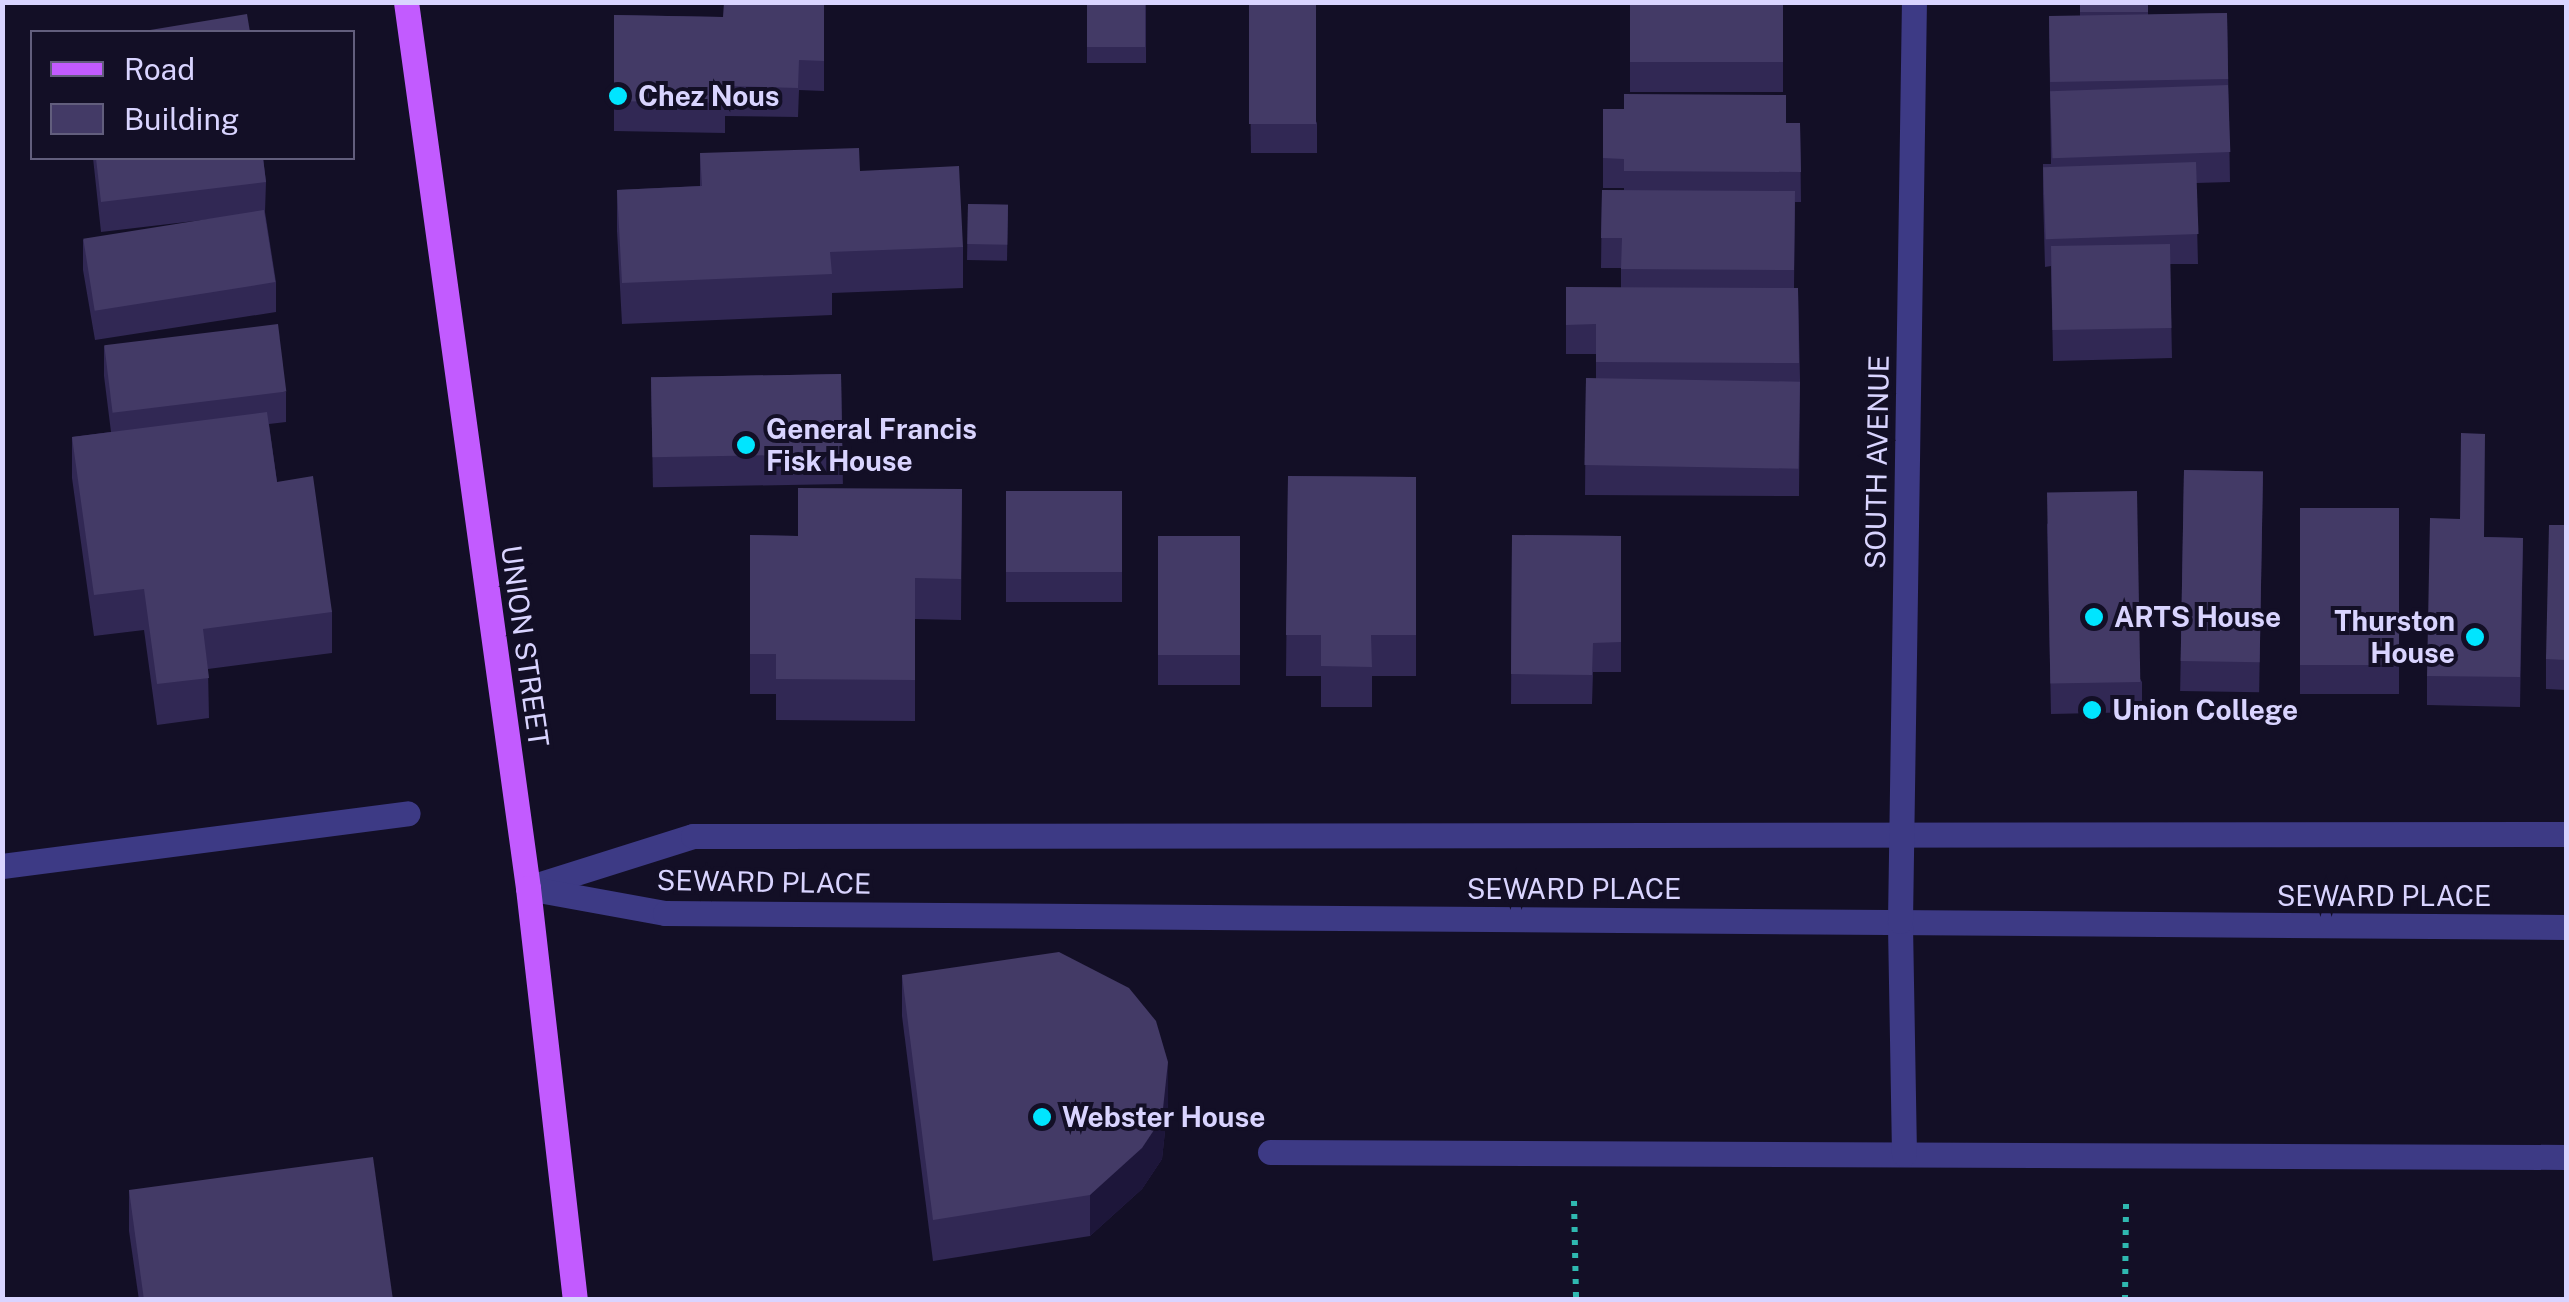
<!DOCTYPE html>
<style>
body{margin:0}
#map{position:relative;width:2569px;height:1302px;overflow:hidden;background:#130f26;font-family:"Public Sans",sans-serif}
div>[style]{position:absolute}
[style*='--x']{left:calc(var(--x)*1px);top:calc(var(--y)*1px);width:calc(var(--w)*1px);rotate:calc(var(--a)*1deg)}
.path>*{height:6px;margin-top:-3px;transform-origin:0;background:repeating-linear-gradient(90deg,#2fb8b0 0 5px,transparent 0 13px)}
.minor>*{height:25px;margin:-12.5px;padding:0 12.5px;transform-origin:12.5px;border-radius:12.5px;background:#3d3a85}
.major>*{height:25px;margin:-12.5px;padding:0 12.5px;transform-origin:12.5px;border-radius:12.5px;background:#c25bff}
.wall>*{inset:0;background:#312854;transform-origin:0 0}
.shaded-wall>*{inset:0;background:#1d163a}
.building>*{inset:0;background:#433a66;transform-origin:0 0}
.dots>*{width:28px;height:28px;translate:-50% -50%;box-sizing:border-box;border:5px solid #130f26;border-radius:50%}
span{translate:-50% -50%;white-space:nowrap;text-align:center;line-height:1.15;-webkit-text-stroke:8px #130f26;paint-order:stroke}
.poi-label{font-size:28px;color:#d9d4ff;font-weight:700}
.left{translate:0 -50%;text-align:left}
.right{translate:-100% -50%;text-align:right}
.street-label{font-size:28px;color:#d9d4ff}
.frame{position:absolute;inset:0;border:5px solid #d9d4ff;pointer-events:none}
.legend{position:absolute;left:30px;top:30px;width:325px;height:130px;box-sizing:border-box;background:#130f26;border:2px solid #625e7d;margin:0;padding:12px 18px;list-style:none;font-size:30px;color:#d9d4ff}
.legend li{display:flex;align-items:center;gap:20px;height:50px}
.legend b{width:50px;border:2px solid #625e7d}
</style>
<div id="map">
<div class="path">
<div style="--x:1574;--y:1201;--w:99;--a:88.8"></div>
<div style="--x:2125;--y:1300;--w:98;--a:-89.4"></div>
</div>
<div class="minor">
<div style="--x:2;--y:866;--w:409;--a:-7.4"></div>
<div style="--x:528;--y:888;--w:173;--a:-17.5"></div>
<div style="--x:693;--y:836;--w:1873;--a:-0.06"></div>
<div style="--x:533;--y:889;--w:134;--a:10.3"></div>
<div style="--x:665;--y:913;--w:1901;--a:0.42"></div>
<div style="--x:1270;--y:1152;--w:1296;--a:0.22"></div>
<div style="--x:1904;--y:1154;--w:233;--a:-91"></div>
<div style="--x:1900;--y:921;--w:919;--a:-89.13"></div>
</div>
<div class="major">
<div style="--x:406;--y:2;--w:894;--a:82.16"></div>
<div style="--x:528;--y:888;--w:415;--a:83.5"></div>
</div>
<div class="wall">
<div style="clip-path:polygon(824px 2px,824px 91px,799px 90px,798px 117px,725px 116px,725px 133px,614px 131px,614px 15px,723px 17px)"></div>
<div style="left:1087px;top:2px;width:59px;height:61px"></div>
<div style="clip-path:polygon(1249px 2px,1317px 123px,1317px 153px,1251px 153px)"></div>
<div style="left:1630px;top:2px;width:153px;height:90px"></div>
<div style="clip-path:polygon(2080px 2px,2148px 2px,2148px 15px,2227px 13px,2230px 182px,2196px 183px,2198px 264px,2170px 264px,2172px 358px,2053px 361px,2051px 266px,2045px 267px,2043px 194px,2043px 164px,2051px 164px,2049px 17px,2080px 17px)"></div>
<div style="clip-path:polygon(1786px 123px,1800px 123px,1801px 202px,1795px 202px,1794px 288px,1798px 288px,1800px 380px,1799px 496px,1585px 495px,1586px 378px,1596px 379px,1596px 354px,1566px 354px,1566px 287px,1621px 288px,1621px 268px,1601px 268px,1602px 190px,1624px 190px,1624px 188px,1603px 188px,1603px 158px)"></div>
<div style="clip-path:polygon(700px 153px,860px 171px,963px 247px,963px 288px,832px 293px,832px 315px,622px 324px,617px 231px,617px 190px,700px 186px)"></div>
<div style="clip-path:polygon(93px 158px,263px 158px,266px 182px,265px 212px,276px 282px,276px 312px,95px 340px,83px 270px,83px 240px,220px 218px,101px 232px)"></div>
<div style="left:968px;top:204px;width:40px;height:56px;rotate:1deg"></div>
<div style="clip-path:polygon(104px 346px,286px 392px,286px 422px,269px 424px,277px 482px,332px 612px,332px 653px,208px 669px,209px 718px,157px 725px,144px 630px,94px 636px,72px 478px,72px 437px,111px 432px,104px 376px)"></div>
<div style="left:841px;top:374px;width:110px;height:190px;rotate:89deg"></div>
<div style="left:2184px;top:470px;width:79px;height:221px;rotate:1deg"></div>
<div style="clip-path:polygon(1288px 476px,1416px 477px,1416px 676px,1372px 676px,1372px 707px,1321px 707px,1321px 676px,1286px 676px)"></div>
<div style="clip-path:polygon(962px 489px,961px 620px,915px 619px,915px 721px,776px 720px,776px 694px,750px 694px,750px 535px,798px 536px)"></div>
<div style="left:1006px;top:491px;width:116px;height:111px"></div>
<div style="left:2300px;top:508px;width:99px;height:186px"></div>
<div style="clip-path:polygon(2047px 523px,2142px 682px,2142px 712px,2051px 714px)"></div>
<div style="clip-path:polygon(2566px 525px,2566px 690px,2546px 689px,2546px 659px)"></div>
<div style="clip-path:polygon(1512px 535px,1621px 536px,1621px 672px,1593px 672px,1592px 704px,1511px 704px)"></div>
<div style="left:1158px;top:536px;width:82px;height:149px"></div>
<div style="clip-path:polygon(2484px 537px,2523px 538px,2520px 707px,2427px 705px,2427px 676px)"></div>
<div style="clip-path:polygon(902px 975px,1168px 1103px,1162px 1159px,1142px 1189px,1090px 1236px,933px 1261px,902px 1016px)"></div>
<div style="clip-path:polygon(129px 1190px,393px 1300px,139px 1300px,129px 1231px)"></div>
</div>
<div class="shaded-wall">
<div style="clip-path:polygon(1168px 1062px,1168px 1103px,1162px 1159px,1142px 1189px,1090px 1236px,1090px 1195px)"></div>
</div>
<div class="building">
<div style="clip-path:polygon(724px 2px,824px 2px,824px 61px,799px 60px,798px 88px,725px 86px,725px 103px,614px 101px,614px 15px,723px 17px)"></div>
<div style="left:1087px;top:2px;width:58px;height:45px"></div>
<div style="left:1249px;top:2px;width:67px;height:122px"></div>
<div style="left:1630px;top:2px;width:153px;height:60px"></div>
<div style="left:2080px;top:2px;width:68px;height:10px"></div>
<div style="left:2227px;top:13px;width:66px;height:178px;rotate:89deg"></div>
<div style="clip-path:polygon(247px 14px,250px 32px,138px 32px)"></div>
<div style="left:2228px;top:85px;width:67px;height:178px;rotate:88deg"></div>
<div style="clip-path:polygon(1624px 94px,1786px 95px,1786px 123px,1800px 123px,1801px 172px,1624px 171px,1624px 159px,1603px 158px,1603px 109px,1624px 109px)"></div>
<div style="clip-path:polygon(859px 148px,860px 171px,959px 166px,963px 247px,830px 252px,832px 274px,622px 283px,617px 190px,702px 186px,700px 153px)"></div>
<div style="clip-path:polygon(96px 158px,263px 158px,266px 182px,101px 202px)"></div>
<div style="left:2196px;top:162px;width:72px;height:153px;rotate:88deg"></div>
<div style="clip-path:polygon(1602px 190px,1795px 191px,1794px 270px,1621px 269px,1622px 238px,1601px 238px)"></div>
<div style="left:968px;top:204px;width:40px;height:40px;rotate:1deg"></div>
<div style="left:264px;top:210px;width:73px;height:183px;rotate:81deg"></div>
<div style="left:2170px;top:244px;width:84px;height:119px;rotate:89deg"></div>
<div style="clip-path:polygon(1566px 287px,1798px 288px,1799px 363px,1596px 362px,1596px 324px,1566px 325px)"></div>
<div style="left:278px;top:324px;width:68px;height:175px;rotate:83deg"></div>
<div style="left:841px;top:374px;width:80px;height:190px;rotate:89deg"></div>
<div style="left:1586px;top:378px;width:214px;height:87px;rotate:1deg"></div>
<div style="clip-path:polygon(267px 412px,277px 482px,313px 476px,332px 612px,203px 629px,209px 678px,157px 684px,144px 589px,94px 595px,72px 437px)"></div>
<div style="clip-path:polygon(2461px 433px,2485px 434px,2484px 537px,2523px 538px,2520px 677px,2427px 676px,2430px 518px,2460px 519px)"></div>
<div style="left:2184px;top:470px;width:79px;height:191px;rotate:1deg"></div>
<div style="clip-path:polygon(1288px 476px,1416px 477px,1416px 635px,1371px 635px,1372px 667px,1321px 666px,1321px 635px,1286px 635px)"></div>
<div style="clip-path:polygon(798px 488px,962px 489px,961px 579px,915px 578px,915px 680px,776px 679px,776px 654px,750px 654px,750px 535px,798px 536px)"></div>
<div style="left:1006px;top:491px;width:116px;height:81px"></div>
<div style="left:2137px;top:491px;width:191px;height:90px;rotate:89deg"></div>
<div style="left:2300px;top:508px;width:99px;height:157px"></div>
<div style="clip-path:polygon(2549px 525px,2566px 525px,2566px 660px,2546px 659px)"></div>
<div style="clip-path:polygon(1512px 535px,1621px 536px,1621px 642px,1593px 643px,1592px 675px,1511px 674px)"></div>
<div style="left:1158px;top:536px;width:82px;height:119px"></div>
<div style="clip-path:polygon(1059px 952px,1129px 988px,1156px 1021px,1168px 1062px,1162px 1118px,1142px 1148px,1090px 1195px,933px 1220px,902px 975px)"></div>
<div style="clip-path:polygon(373px 1157px,393px 1300px,144px 1300px,129px 1190px)"></div>
</div>
<div class="dots">
<div style="left:618px;top:96px;background:#00e5ff"></div>
<div style="left:746px;top:445px;background:#00e5ff"></div>
<div style="left:2094px;top:617px;background:#00e5ff"></div>
<div style="left:2475px;top:637px;background:#00e5ff"></div>
<div style="left:2092px;top:710px;background:#00e5ff"></div>
<div style="left:1042px;top:1117px;background:#00e5ff"></div>
</div>
<div class="poi-label">
<span class="left" style="left:638px;top:96px">Chez Nous</span>
<span class="left" style="left:766px;top:445px">General Francis<br>Fisk House</span>
<span class="left" style="left:2114px;top:617px">ARTS House</span>
<span class="right" style="left:2455px;top:637px">Thurston<br>House</span>
<span class="left" style="left:2112px;top:710px">Union College</span>
<span class="left" style="left:1062px;top:1117px">Webster House</span>
</div>
<div class="street-label">
<span style="left:1877px;top:462px;rotate:-89deg">SOUTH AVENUE</span>
<span style="left:525px;top:646px;rotate:82deg">UNION STREET</span>
<span style="left:764px;top:882px;rotate:1deg">SEWARD PLACE</span>
<span style="left:1574px;top:889px">SEWARD PLACE</span>
<span style="left:2384px;top:896px">SEWARD PLACE</span>
</div>
<div class="frame"></div>
<ul class="legend">
<li><b style="height:12px;background:#c25bff"></b>Road</li>
<li><b style="height:28px;background:#433a66"></b>Building</li>
</ul>
</div>
